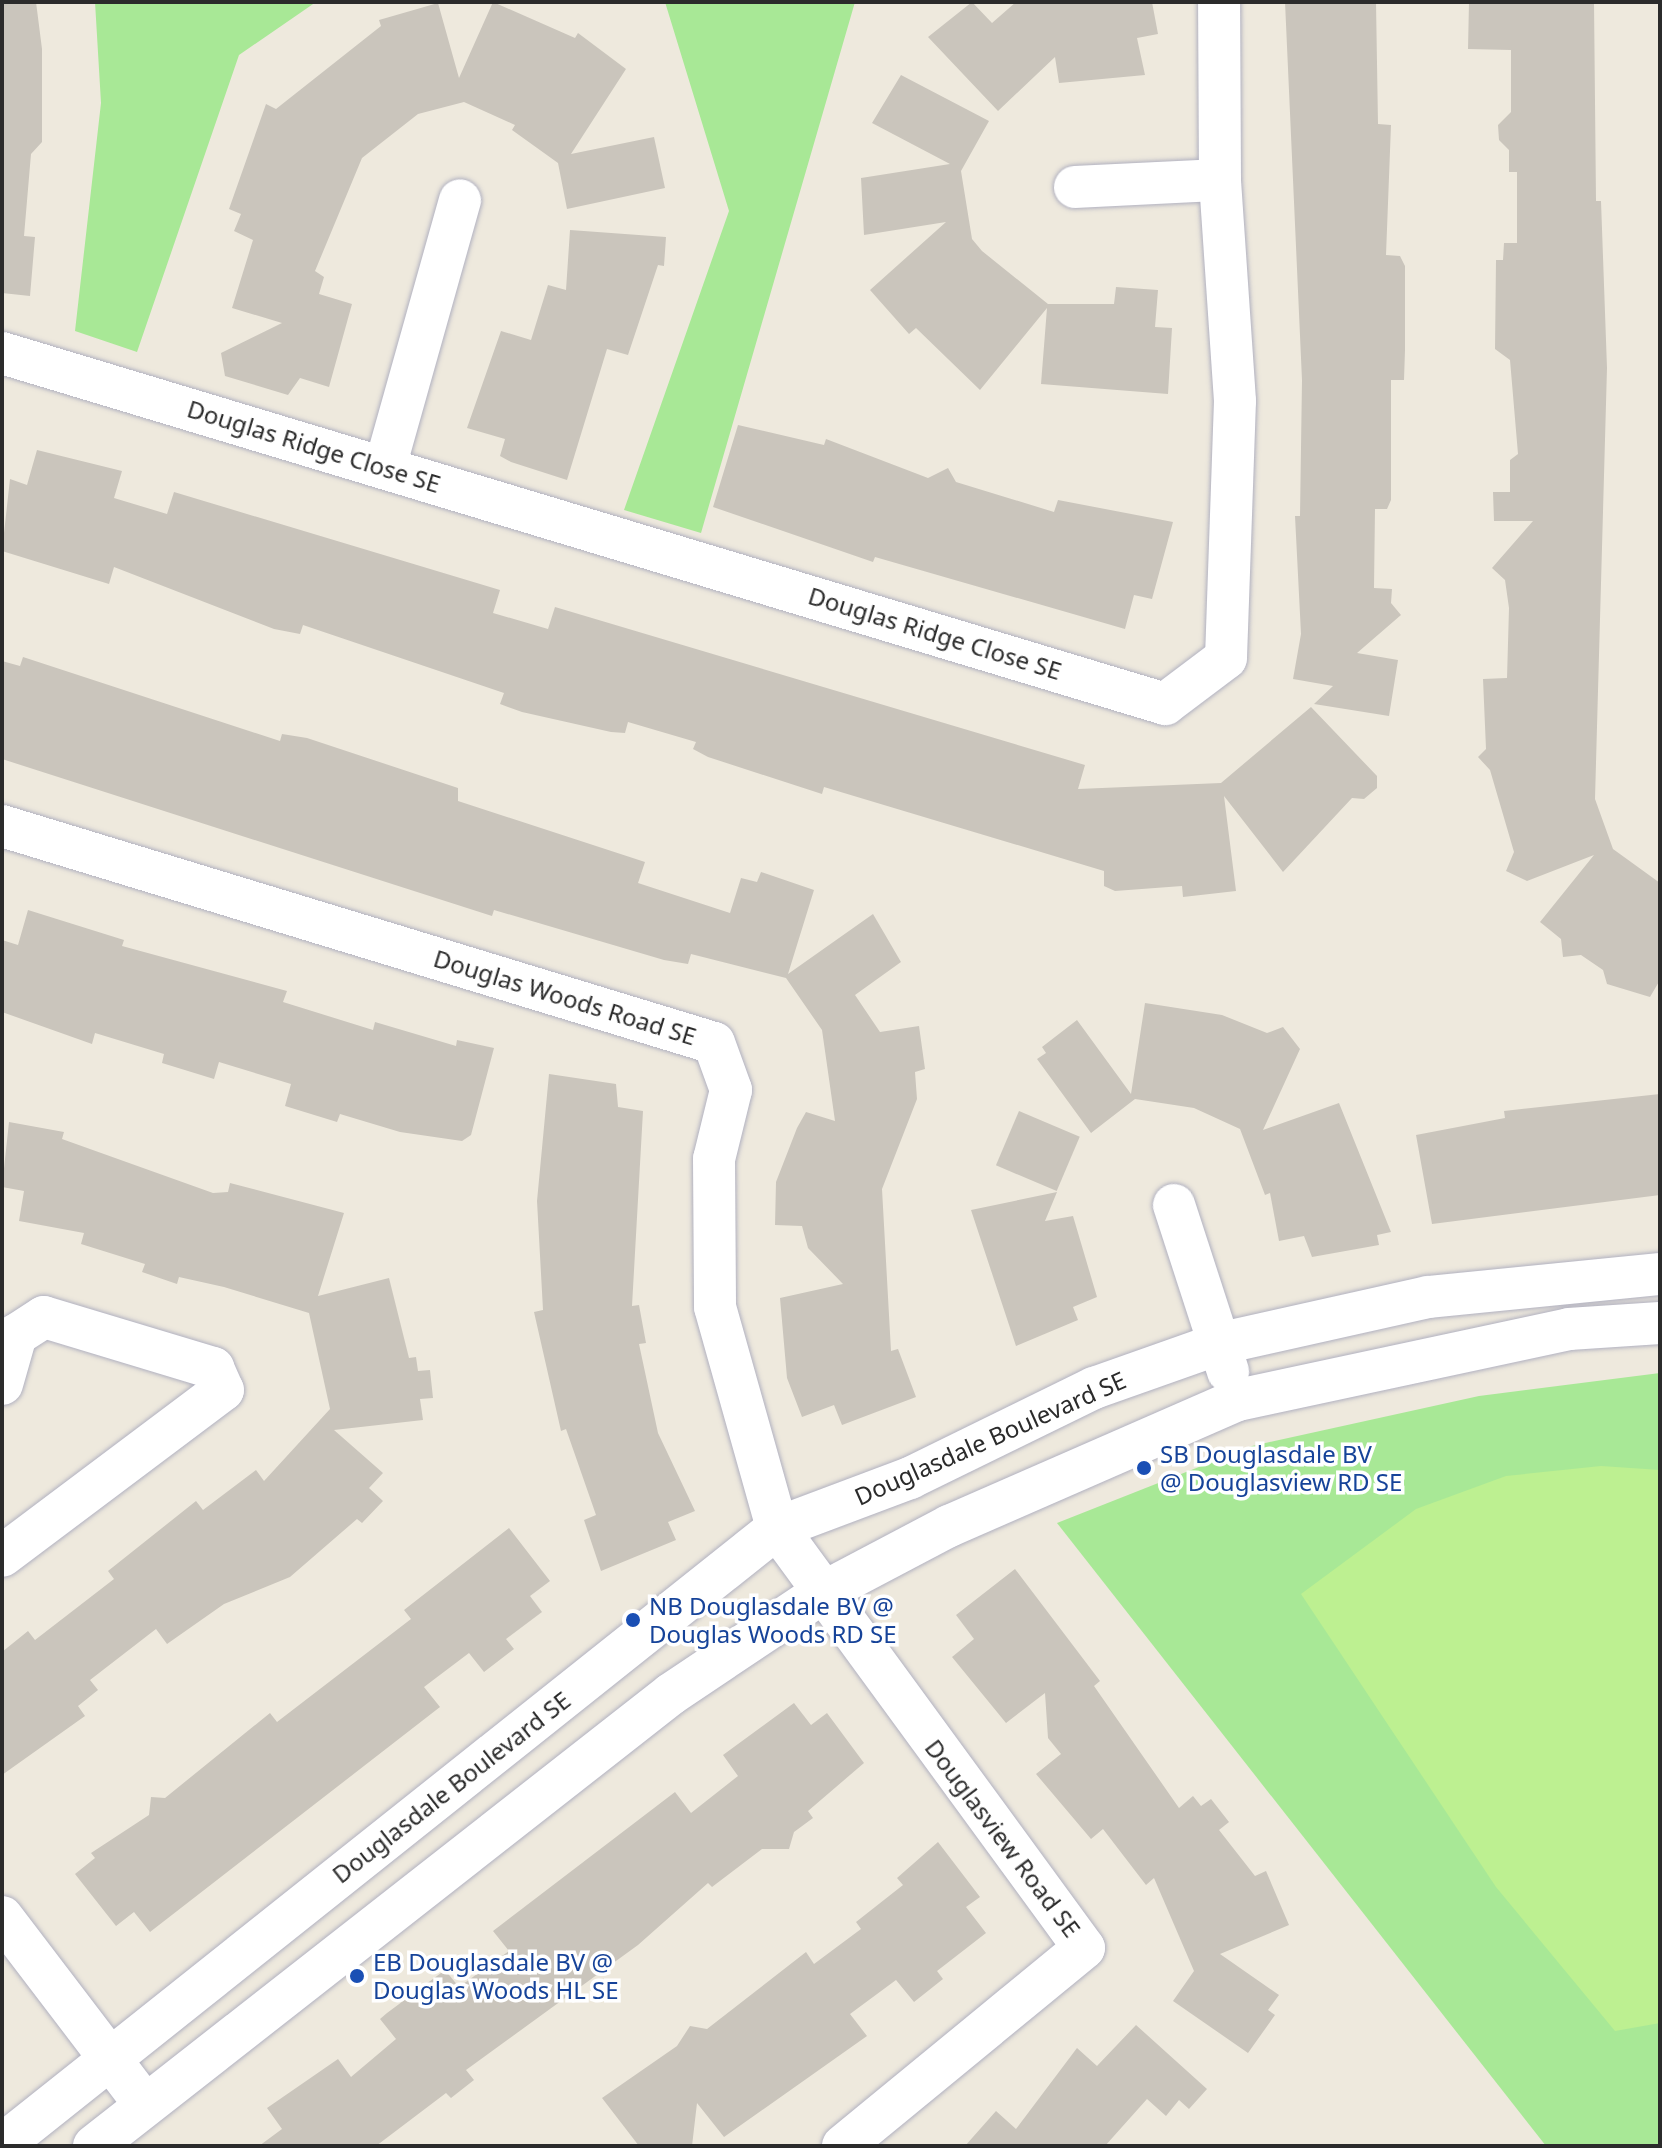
<!DOCTYPE html>
<style>
body{margin:0}
#map{position:relative;width:1662px;height:2148px;overflow:hidden;background:#eee9dd;font-family:"Noto Sans",sans-serif}
div>[style]{position:absolute}
[style*='--x']{left:calc(var(--x)*1px);top:calc(var(--y)*1px);width:calc(var(--w)*1px);rotate:calc(var(--a)*1deg)}
.green>*{inset:0;background:#a8e896}
.pitch>*{inset:0;background:#bdf091}
.building>*{inset:0;background:#cac5bc;transform-origin:0 0}
.roads{filter:drop-shadow(0 0 2px #b1b1c0) drop-shadow(0 0 2px #b1b1c0)}
.minor>*{height:42px;margin:-21px;padding:0 21px;transform-origin:21px;border-radius:21px;background:#fff}
.dots>*{width:22px;height:22px;translate:-50% -50%;box-sizing:border-box;border:4px solid #fff;border-radius:50%}
span{translate:-50% -50%;white-space:nowrap;text-align:center;line-height:1.15;-webkit-text-stroke:7px #fff;paint-order:stroke}
.street-label{font-size:24px;color:#2b2b2b}
.transit-label{font-size:24px;color:#164399}
.left{translate:0 -50%;text-align:left}
.frame{position:absolute;inset:0;border:4px solid #2b2b2b;pointer-events:none}
</style>
<div id="map">
<div class="green">
<div style="clip-path:polygon(95px 2px,316px 2px,239px 55px,137px 352px,75px 331px,101px 103px)"></div>
<div style="clip-path:polygon(665px 2px,855px 2px,701px 533px,624px 510px,729px 211px)"></div>
<div style="clip-path:polygon(1660px 1373px,1660px 2146px,1546px 2146px,1057px 1523px,1252px 1446px,1479px 1396px)"></div>
</div>
<div class="pitch">
<div style="clip-path:polygon(1601px 1466px,1660px 1470px,1660px 2023px,1615px 2031px,1496px 1887px,1301px 1594px,1416px 1509px,1506px 1476px)"></div>
</div>
<div class="building">
<div style="clip-path:polygon(2px 2px,36px 2px,42px 49px,42px 142px,31px 154px,24px 236px,35px 237px,30px 296px,2px 293px)"></div>
<div style="clip-path:polygon(493px 2px,575px 38px,578px 33px,626px 69px,571px 154px,654px 137px,665px 188px,567px 209px,558px 163px,512px 130px,515px 125px,464px 102px,418px 114px,362px 158px,315px 271px,324px 277px,319px 294px,352px 304px,329px 387px,300px 378px,288px 395px,225px 376px,221px 353px,282px 323px,232px 308px,253px 240px,234px 231px,241px 214px,229px 209px,266px 104px,276px 109px,381px 26px,379px 20px,438px 3px,459px 78px)"></div>
<div style="clip-path:polygon(972px 2px,992px 23px,1016px 2px,1152px 2px,1158px 34px,1137px 38px,1145px 75px,1059px 83px,1055px 57px,998px 111px,928px 37px)"></div>
<div style="clip-path:polygon(1285px 2px,1376px 2px,1378px 124px,1391px 125px,1386px 255px,1400px 256px,1405px 266px,1405px 350px,1404px 380px,1391px 380px,1391px 500px,1387px 509px,1375px 509px,1374px 588px,1392px 589px,1391px 603px,1401px 615px,1357px 653px,1398px 660px,1389px 716px,1314px 704px,1333px 686px,1293px 679px,1301px 634px,1295px 516px,1300px 516px,1302px 380px)"></div>
<div style="clip-path:polygon(1469px 2px,1594px 2px,1596px 201px,1601px 201px,1607px 368px,1595px 799px,1613px 849px,1660px 883px,1660px 980px,1650px 997px,1607px 984px,1603px 970px,1581px 955px,1563px 957px,1561px 939px,1540px 922px,1594px 855px,1527px 881px,1506px 871px,1514px 852px,1490px 770px,1478px 757px,1486px 749px,1483px 679px,1507px 678px,1509px 608px,1505px 580px,1492px 568px,1533px 521px,1494px 521px,1493px 492px,1510px 492px,1510px 460px,1518px 454px,1510px 360px,1495px 349px,1496px 260px,1503px 260px,1504px 243px,1517px 243px,1517px 172px,1509px 172px,1509px 150px,1499px 140px,1498px 125px,1511px 112px,1511px 50px,1468px 49px)"></div>
<div style="clip-path:polygon(901px 75px,989px 121px,961px 171px,972px 239px,982px 251px,1048px 304px,1114px 304px,1116px 287px,1158px 290px,1155px 327px,1172px 328px,1168px 394px,1041px 384px,1047px 308px,980px 390px,916px 328px,909px 334px,870px 290px,946px 222px,864px 235px,861px 178px,950px 164px,872px 123px)"></div>
<div style="clip-path:polygon(570px 230px,666px 237px,664px 266px,658px 265px,628px 355px,607px 349px,567px 480px,511px 462px,500px 456px,505px 439px,467px 428px,501px 331px,531px 340px,548px 285px,566px 290px)"></div>
<div style="clip-path:polygon(738px 425px,824px 445px,826px 439px,928px 478px,948px 468px,956px 482px,1054px 512px,1058px 500px,1173px 522px,1152px 599px,1134px 595px,1125px 629px,875px 557px,873px 562px,713px 507px)"></div>
<div style="clip-path:polygon(37px 450px,122px 471px,114px 498px,167px 514px,174px 492px,500px 590px,493px 613px,548px 629px,555px 607px,1085px 765px,1078px 789px,1221px 783px,1311px 707px,1377px 776px,1377px 788px,1364px 799px,1352px 798px,1283px 872px,1224px 796px,1236px 891px,1183px 897px,1182px 886px,1115px 891px,1104px 886px,1104px 871px,824px 787px,822px 794px,708px 757px,693px 749px,696px 742px,628px 722px,625px 733px,611px 732px,522px 712px,500px 704px,504px 693px,303px 625px,300px 634px,274px 629px,114px 567px,109px 584px,2px 551px,10px 479px,27px 485px)"></div>
<div style="clip-path:polygon(23px 657px,280px 741px,282px 734px,307px 738px,458px 788px,458px 801px,645px 862px,638px 883px,730px 913px,741px 878px,757px 882px,761px 872px,814px 890px,788px 974px,873px 914px,901px 962px,855px 995px,880px 1032px,919px 1026px,925px 1069px,915px 1072px,917px 1099px,882px 1189px,891px 1351px,898px 1349px,916px 1397px,842px 1425px,834px 1405px,802px 1417px,787px 1378px,780px 1298px,843px 1284px,808px 1248px,802px 1226px,775px 1225px,776px 1182px,797px 1128px,806px 1112px,835px 1121px,822px 1030px,786px 978px,691px 954px,688px 964px,664px 960px,494px 910px,492px 916px,2px 759px,2px 661px,20px 666px)"></div>
<div style="clip-path:polygon(28px 910px,124px 940px,122px 946px,287px 991px,283px 1002px,373px 1030px,375px 1022px,456px 1046px,457px 1040px,494px 1048px,471px 1135px,462px 1141px,400px 1132px,340px 1114px,337px 1122px,285px 1106px,291px 1084px,219px 1062px,214px 1079px,162px 1063px,164px 1054px,95px 1033px,92px 1044px,2px 1012px,2px 940px,18px 945px)"></div>
<div style="clip-path:polygon(1145px 1003px,1222px 1015px,1267px 1033px,1283px 1027px,1300px 1049px,1263px 1130px,1339px 1103px,1391px 1232px,1377px 1235px,1379px 1245px,1312px 1257px,1304px 1236px,1279px 1241px,1270px 1193px,1265px 1195px,1240px 1129px,1194px 1108px,1135px 1099px,1091px 1133px,1037px 1059px,1046px 1053px,1042px 1047px,1077px 1020px,1131px 1094px)"></div>
<div style="clip-path:polygon(549px 1074px,616px 1084px,618px 1107px,643px 1111px,632px 1306px,639px 1305px,646px 1343px,639px 1344px,658px 1433px,695px 1511px,668px 1522px,676px 1540px,601px 1571px,584px 1520px,596px 1515px,566px 1429px,561px 1431px,534px 1312px,543px 1310px,537px 1201px)"></div>
<div style="clip-path:polygon(1660px 1094px,1660px 1195px,1432px 1224px,1416px 1135px,1505px 1118px,1504px 1111px)"></div>
<div style="left:1019px;top:1111px;width:66px;height:59px;rotate:23deg"></div>
<div style="clip-path:polygon(9px 1122px,64px 1132px,62px 1139px,213px 1193px,228px 1192px,230px 1183px,344px 1213px,318px 1296px,389px 1278px,409px 1358px,416px 1357px,418px 1371px,430px 1370px,433px 1398px,420px 1399px,423px 1420px,334px 1430px,383px 1473px,369px 1488px,383px 1501px,362px 1523px,357px 1519px,290px 1577px,224px 1604px,167px 1644px,156px 1629px,90px 1680px,98px 1690px,78px 1706px,85px 1716px,2px 1775px,2px 1652px,28px 1631px,35px 1640px,114px 1579px,108px 1571px,196px 1501px,203px 1510px,256px 1470px,264px 1481px,330px 1409px,309px 1313px,224px 1287px,179px 1277px,177px 1284px,142px 1272px,145px 1264px,81px 1244px,84px 1233px,19px 1221px,24px 1191px,2px 1187px)"></div>
<div style="clip-path:polygon(1057px 1192px,1045px 1221px,1073px 1216px,1097px 1297px,1073px 1307px,1078px 1320px,1016px 1346px,971px 1210px)"></div>
<div style="clip-path:polygon(509px 1528px,550px 1581px,530px 1596px,542px 1612px,506px 1639px,514px 1649px,484px 1672px,469px 1653px,424px 1687px,440px 1707px,150px 1932px,134px 1912px,116px 1926px,75px 1874px,95px 1858px,91px 1853px,149px 1815px,151px 1797px,165px 1798px,270px 1713px,277px 1722px,411px 1619px,404px 1610px)"></div>
<div style="clip-path:polygon(1015px 1569px,1100px 1681px,1094px 1686px,1179px 1808px,1193px 1796px,1201px 1806px,1211px 1799px,1229px 1822px,1219px 1830px,1255px 1876px,1266px 1871px,1289px 1925px,1220px 1954px,1279px 1995px,1268px 2010px,1275px 2015px,1248px 2053px,1173px 2001px,1194px 1971px,1154px 1878px,1146px 1885px,1103px 1829px,1091px 1839px,1036px 1774px,1061px 1754px,1048px 1738px,1045px 1693px,1006px 1723px,952px 1657px,974px 1639px,956px 1615px)"></div>
<div style="clip-path:polygon(794px 1703px,811px 1725px,827px 1713px,864px 1763px,808px 1811px,813px 1818px,794px 1832px,789px 1849px,762px 1849px,712px 1887px,708px 1883px,638px 1945px,466px 2070px,474px 2080px,451px 2098px,446px 2093px,376px 2146px,259px 2146px,282px 2129px,267px 2108px,338px 2059px,351px 2077px,396px 2039px,380px 2019px,387px 2013px,445px 1970px,459px 1987px,509px 1951px,493px 1931px,675px 1792px,691px 1813px,738px 1776px,723px 1755px)"></div>
<div style="clip-path:polygon(938px 1842px,980px 1897px,966px 1907px,986px 1933px,937px 1971px,943px 1979px,914px 2002px,896px 1980px,850px 2014px,867px 2036px,724px 2137px,697px 2103px,692px 2146px,639px 2146px,602px 2098px,677px 2046px,690px 2026px,707px 2029px,806px 1952px,814px 1964px,861px 1929px,856px 1922px,903px 1885px,897px 1878px)"></div>
<div style="clip-path:polygon(1136px 2025px,1207px 2089px,1189px 2109px,1179px 2100px,1166px 2116px,1147px 2099px,1105px 2146px,965px 2146px,996px 2111px,1016px 2129px,1077px 2048px,1097px 2066px)"></div>
</div>
<div class="roads">
<div class="minor">
<div style="--x:1075;--y:187;--w:145;--a:-2.8"></div>
<div style="--x:2;--y:353;--w:1215;--a:16.79"></div>
<div style="--x:1165;--y:704;--w:76;--a:-37"></div>
<div style="--x:1226;--y:658;--w:257;--a:-88"></div>
<div style="--x:1235;--y:401;--w:222;--a:-93.9"></div>
<div style="--x:1220;--y:180;--w:178;--a:-90.3"></div>
<div style="--x:385;--y:467;--w:277;--a:-74.3"></div>
<div style="--x:2;--y:826;--w:744;--a:16.95"></div>
<div style="--x:714;--y:1043;--w:50;--a:70.1"></div>
<div style="--x:731;--y:1090;--w:71;--a:103.8"></div>
<div style="--x:714;--y:1159;--w:148;--a:89.6"></div>
<div style="--x:715;--y:1307;--w:230;--a:74.3"></div>
<div style="--x:777;--y:1528;--w:520;--a:53.83"></div>
<div style="--x:1084;--y:1948;--w:312;--a:140.6"></div>
<div style="--x:1174;--y:1205;--w:175;--a:72"></div>
<div style="--x:2;--y:1384;--w:51;--a:-74.1"></div>
<div style="--x:16;--y:1335;--w:33;--a:-33"></div>
<div style="--x:44;--y:1317;--w:177;--a:16.8"></div>
<div style="--x:213;--y:1368;--w:24;--a:66"></div>
<div style="--x:223;--y:1390;--w:276;--a:143.1"></div>
<div style="--x:2;--y:1917;--w:236;--a:52.7"></div>
<div style="--x:2;--y:2145;--w:991;--a:-38.52"></div>
<div style="--x:777;--y:1528;--w:142;--a:-20.6"></div>
<div style="--x:910;--y:1478;--w:205;--a:-26.1"></div>
<div style="--x:1094;--y:1388;--w:132;--a:-19.5"></div>
<div style="--x:1218;--y:1344;--w:215;--a:-12.6"></div>
<div style="--x:1428;--y:1297;--w:233;--a:-5.7"></div>
<div style="--x:94;--y:2146;--w:733;--a:-38.07"></div>
<div style="--x:671;--y:1694;--w:182;--a:-33.8"></div>
<div style="--x:822;--y:1593;--w:144;--a:-27.8"></div>
<div style="--x:949;--y:1526;--w:315;--a:-23.6"></div>
<div style="--x:1238;--y:1400;--w:339;--a:-12.1"></div>
<div style="--x:1569;--y:1329;--w:91;--a:-3.8"></div>
</div>
</div>
<div class="dots">
<div style="left:1144px;top:1468px;background:#1a4fb4"></div>
<div style="left:633px;top:1620px;background:#1a4fb4"></div>
<div style="left:357px;top:1976px;background:#1a4fb4"></div>
</div>
<div class="street-label">
<span style="left:314px;top:446px;rotate:17deg">Douglas Ridge Close SE</span>
<span style="left:935px;top:633px;rotate:17deg">Douglas Ridge Close SE</span>
<span style="left:565px;top:997px;rotate:17deg">Douglas Woods Road SE</span>
<span style="left:990px;top:1438px;rotate:-24deg">Douglasdale Boulevard SE</span>
<span style="left:451px;top:1787px;rotate:-38deg">Douglasdale Boulevard SE</span>
<span style="left:1003px;top:1838px;rotate:53deg">Douglasview Road SE</span>
</div>
<div class="transit-label">
<span class="left" style="left:1160px;top:1468px">SB Douglasdale BV<br>@ Douglasview RD SE</span>
<span class="left" style="left:649px;top:1620px">NB Douglasdale BV @<br>Douglas Woods RD SE</span>
<span class="left" style="left:373px;top:1976px">EB Douglasdale BV @<br>Douglas Woods HL SE</span>
</div>
<div class="frame"></div>
</div>
